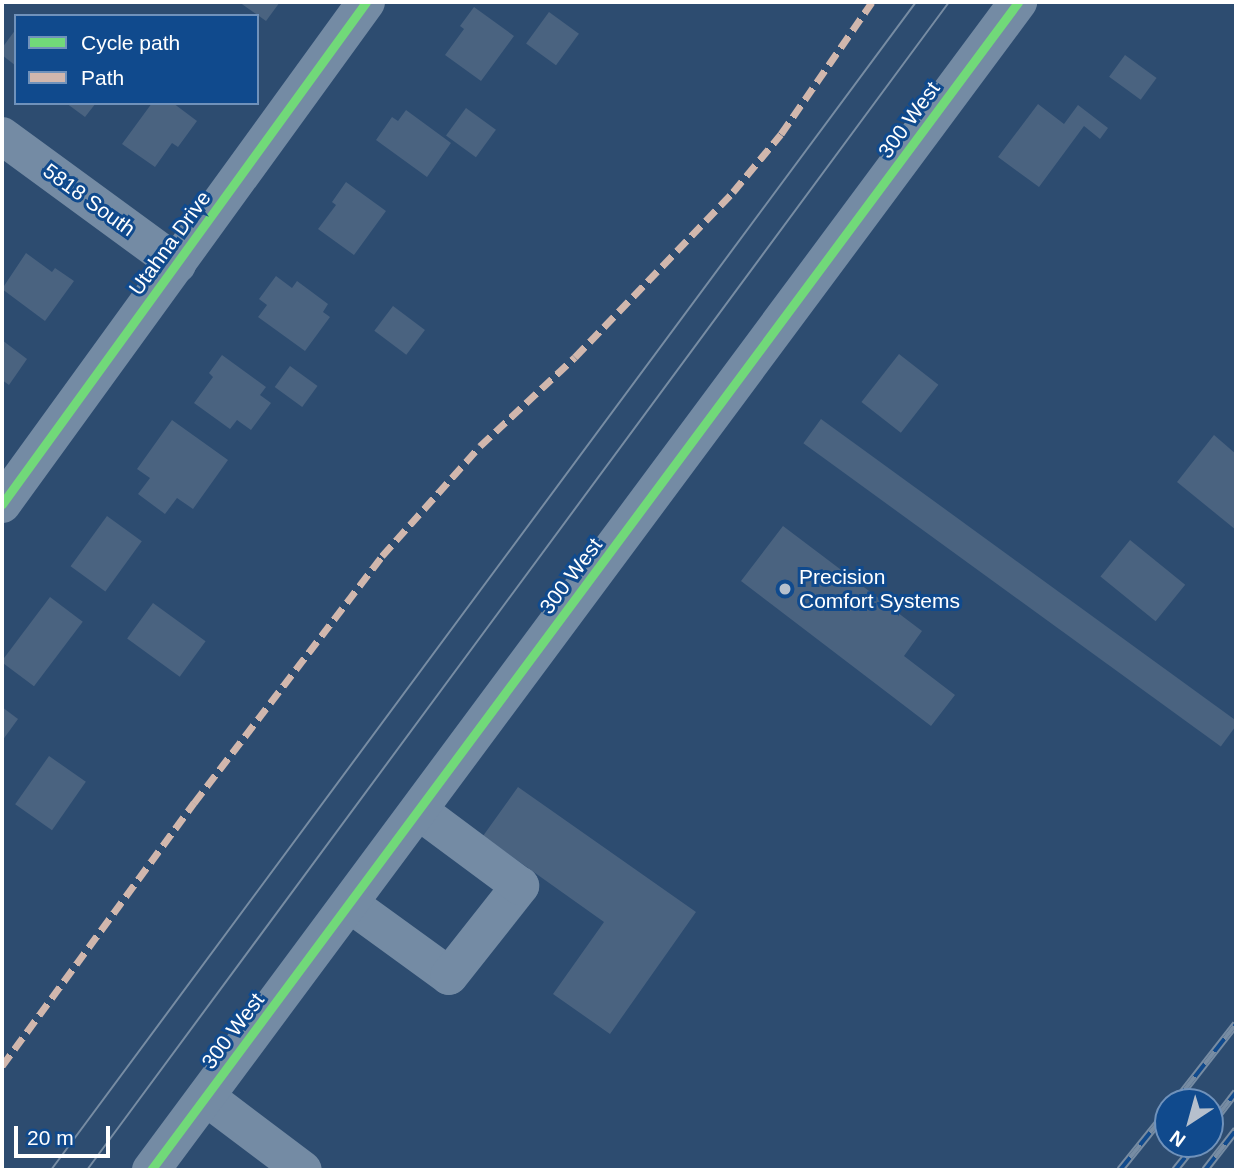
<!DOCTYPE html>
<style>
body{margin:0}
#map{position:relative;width:1238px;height:1172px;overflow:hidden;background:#2d4c70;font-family:Arial,sans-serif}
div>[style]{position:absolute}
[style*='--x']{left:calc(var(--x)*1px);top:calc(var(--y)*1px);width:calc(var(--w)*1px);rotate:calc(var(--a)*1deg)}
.building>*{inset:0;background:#4a6380;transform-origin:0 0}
.minor>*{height:38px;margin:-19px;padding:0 19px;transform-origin:19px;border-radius:19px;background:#748ba4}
.tram>*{height:2px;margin:-1px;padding:0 1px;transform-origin:1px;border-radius:1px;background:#778ca3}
.rail>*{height:8px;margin-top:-4px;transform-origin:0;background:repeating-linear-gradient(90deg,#104a8d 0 16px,#778ca3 0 32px);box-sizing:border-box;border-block:2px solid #778ca3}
.quiet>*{height:7px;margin-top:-3.5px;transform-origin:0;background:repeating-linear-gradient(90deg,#d1b7ad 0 14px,transparent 0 21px)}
.cycleway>*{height:9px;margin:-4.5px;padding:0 4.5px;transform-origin:4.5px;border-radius:4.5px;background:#71d979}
.dots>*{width:19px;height:19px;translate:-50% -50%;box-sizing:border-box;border:4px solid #104a8d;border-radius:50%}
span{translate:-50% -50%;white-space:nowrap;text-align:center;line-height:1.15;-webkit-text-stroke:6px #104a8d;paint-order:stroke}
.street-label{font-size:21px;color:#fff}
.poi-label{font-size:21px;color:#fff}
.left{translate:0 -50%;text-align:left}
.frame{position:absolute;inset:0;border:4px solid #fff;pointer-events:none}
.legend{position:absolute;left:14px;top:14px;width:245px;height:91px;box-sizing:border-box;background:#104a8d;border:2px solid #7092bb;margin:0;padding:9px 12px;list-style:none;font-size:21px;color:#fff}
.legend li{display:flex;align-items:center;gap:14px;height:35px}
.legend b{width:35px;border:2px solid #7092bb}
.north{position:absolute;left:1154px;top:1088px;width:70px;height:70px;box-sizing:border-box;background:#104a8d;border:2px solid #7092bb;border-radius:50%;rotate:216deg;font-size:19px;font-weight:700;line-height:28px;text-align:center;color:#fff}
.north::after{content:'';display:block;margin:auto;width:24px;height:32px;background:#b6c0cd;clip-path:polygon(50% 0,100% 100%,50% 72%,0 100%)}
.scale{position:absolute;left:14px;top:1126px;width:96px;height:32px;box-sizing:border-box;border:4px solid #fff;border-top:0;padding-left:9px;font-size:21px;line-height:24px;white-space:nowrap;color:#fff;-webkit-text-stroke:5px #104a8d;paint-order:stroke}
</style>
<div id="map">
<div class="building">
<div style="clip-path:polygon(239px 2px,280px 2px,266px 21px)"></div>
<div style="clip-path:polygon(474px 7px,514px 36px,481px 81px,445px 55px,464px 29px,460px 26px)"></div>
<div style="left:549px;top:12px;width:37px;height:39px;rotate:36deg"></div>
<div style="clip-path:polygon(16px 29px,16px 66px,2px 55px,2px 48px)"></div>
<div style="left:1125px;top:55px;width:39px;height:27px;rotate:36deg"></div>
<div style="clip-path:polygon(66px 103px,96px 103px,85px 117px)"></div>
<div style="clip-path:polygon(152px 103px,173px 103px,197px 121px,178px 147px,172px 143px,155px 167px,122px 144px)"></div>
<div style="clip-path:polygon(1038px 104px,1064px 124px,1078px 105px,1108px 128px,1100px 139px,1084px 126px,1039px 187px,998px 157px)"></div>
<div style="left:466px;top:108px;width:37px;height:34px;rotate:36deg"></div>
<div style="clip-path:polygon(406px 110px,451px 143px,427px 177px,376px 140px,392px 117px,398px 121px)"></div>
<div style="clip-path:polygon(346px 182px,386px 211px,354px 255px,318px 229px,336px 205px,332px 202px)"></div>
<div style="clip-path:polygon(26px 253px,52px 272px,55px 268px,74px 281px,45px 321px,2px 289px)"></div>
<div style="clip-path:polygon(276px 276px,292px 288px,297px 281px,328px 304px,323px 312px,330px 317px,305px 351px,258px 317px,267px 305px,259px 299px)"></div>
<div style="left:393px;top:306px;width:40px;height:31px;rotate:37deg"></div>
<div style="clip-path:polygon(2px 340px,27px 359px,9px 385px,2px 380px)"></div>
<div style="left:899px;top:354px;width:50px;height:61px;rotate:38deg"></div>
<div style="clip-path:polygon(222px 355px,266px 387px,260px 395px,271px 403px,251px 430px,237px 420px,230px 429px,194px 403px,213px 377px,209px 373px)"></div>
<div style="left:290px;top:366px;width:34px;height:26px;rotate:36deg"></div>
<div style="left:821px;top:419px;width:516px;height:30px;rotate:36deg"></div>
<div style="clip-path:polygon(172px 420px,228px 460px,193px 509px,177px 498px,165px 514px,138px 494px,150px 478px,137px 469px)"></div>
<div style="clip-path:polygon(1214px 435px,1236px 454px,1236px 530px,1177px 482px)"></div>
<div style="left:107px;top:516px;width:43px;height:62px;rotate:36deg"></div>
<div style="clip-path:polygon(783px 526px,922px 631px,904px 656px,955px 695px,931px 726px,741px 581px)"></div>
<div style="left:1130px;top:540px;width:71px;height:47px;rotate:39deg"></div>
<div style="left:50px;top:597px;width:41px;height:81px;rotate:37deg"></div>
<div style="left:153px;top:603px;width:65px;height:44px;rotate:36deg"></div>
<div style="clip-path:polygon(2px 707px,18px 719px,2px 741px)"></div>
<div style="left:49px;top:756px;width:45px;height:59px;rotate:35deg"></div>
<div style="clip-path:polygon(518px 787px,696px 912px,610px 1034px,553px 994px,604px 922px,483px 836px)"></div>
</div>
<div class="minor">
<div style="--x:2;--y:136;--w:217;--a:36.2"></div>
<div style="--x:2;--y:504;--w:620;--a:-54.05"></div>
<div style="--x:350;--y:904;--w:122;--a:36"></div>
<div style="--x:449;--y:976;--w:115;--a:-51.7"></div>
<div style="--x:520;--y:886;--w:126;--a:-143.4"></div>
<div style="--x:206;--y:1097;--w:121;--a:37"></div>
<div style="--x:151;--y:1170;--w:1455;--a:-53.41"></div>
</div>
<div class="tram">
<div style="--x:51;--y:1170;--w:1453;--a:-53.48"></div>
<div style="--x:87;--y:1170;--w:1452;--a:-53.57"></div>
</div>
<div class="rail">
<div style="--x:1175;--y:1102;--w:99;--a:-52"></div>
<div style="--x:1210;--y:1126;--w:43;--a:-52.6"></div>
<div style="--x:1120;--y:1170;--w:77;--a:-51.3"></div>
<div style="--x:1175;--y:1170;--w:33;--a:-51"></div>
<div style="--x:1205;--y:1170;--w:51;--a:-52.2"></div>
</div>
<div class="quiet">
<div style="--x:2;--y:1066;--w:326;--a:-53.9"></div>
<div style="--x:194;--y:803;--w:310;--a:-52.7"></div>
<div style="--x:382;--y:556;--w:147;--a:-48.3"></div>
<div style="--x:480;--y:446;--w:130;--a:-43.1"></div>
<div style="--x:575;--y:357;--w:228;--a:-46.2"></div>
<div style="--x:733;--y:192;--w:75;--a:-50.4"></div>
<div style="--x:781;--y:134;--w:160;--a:-55.4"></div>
</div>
<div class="cycleway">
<div style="--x:2;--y:504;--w:620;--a:-54.05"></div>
<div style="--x:151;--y:1170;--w:1455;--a:-53.41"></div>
</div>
<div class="dots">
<div style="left:785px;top:589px;background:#b6c0cd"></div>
</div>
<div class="street-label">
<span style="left:909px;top:120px;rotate:-54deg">300 West</span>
<span style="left:89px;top:200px;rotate:36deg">5818 South</span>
<span style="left:170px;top:243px;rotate:-54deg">Utahna Drive</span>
<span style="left:571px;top:576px;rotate:-53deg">300 West</span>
<span style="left:233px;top:1031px;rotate:-53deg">300 West</span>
</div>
<div class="poi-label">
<span class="left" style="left:799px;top:589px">Precision<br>Comfort Systems</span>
</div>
<div class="frame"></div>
<ul class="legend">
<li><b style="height:9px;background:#71d979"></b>Cycle path</li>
<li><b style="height:9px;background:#d1b7ad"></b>Path</li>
</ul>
<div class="north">N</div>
<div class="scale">20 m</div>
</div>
